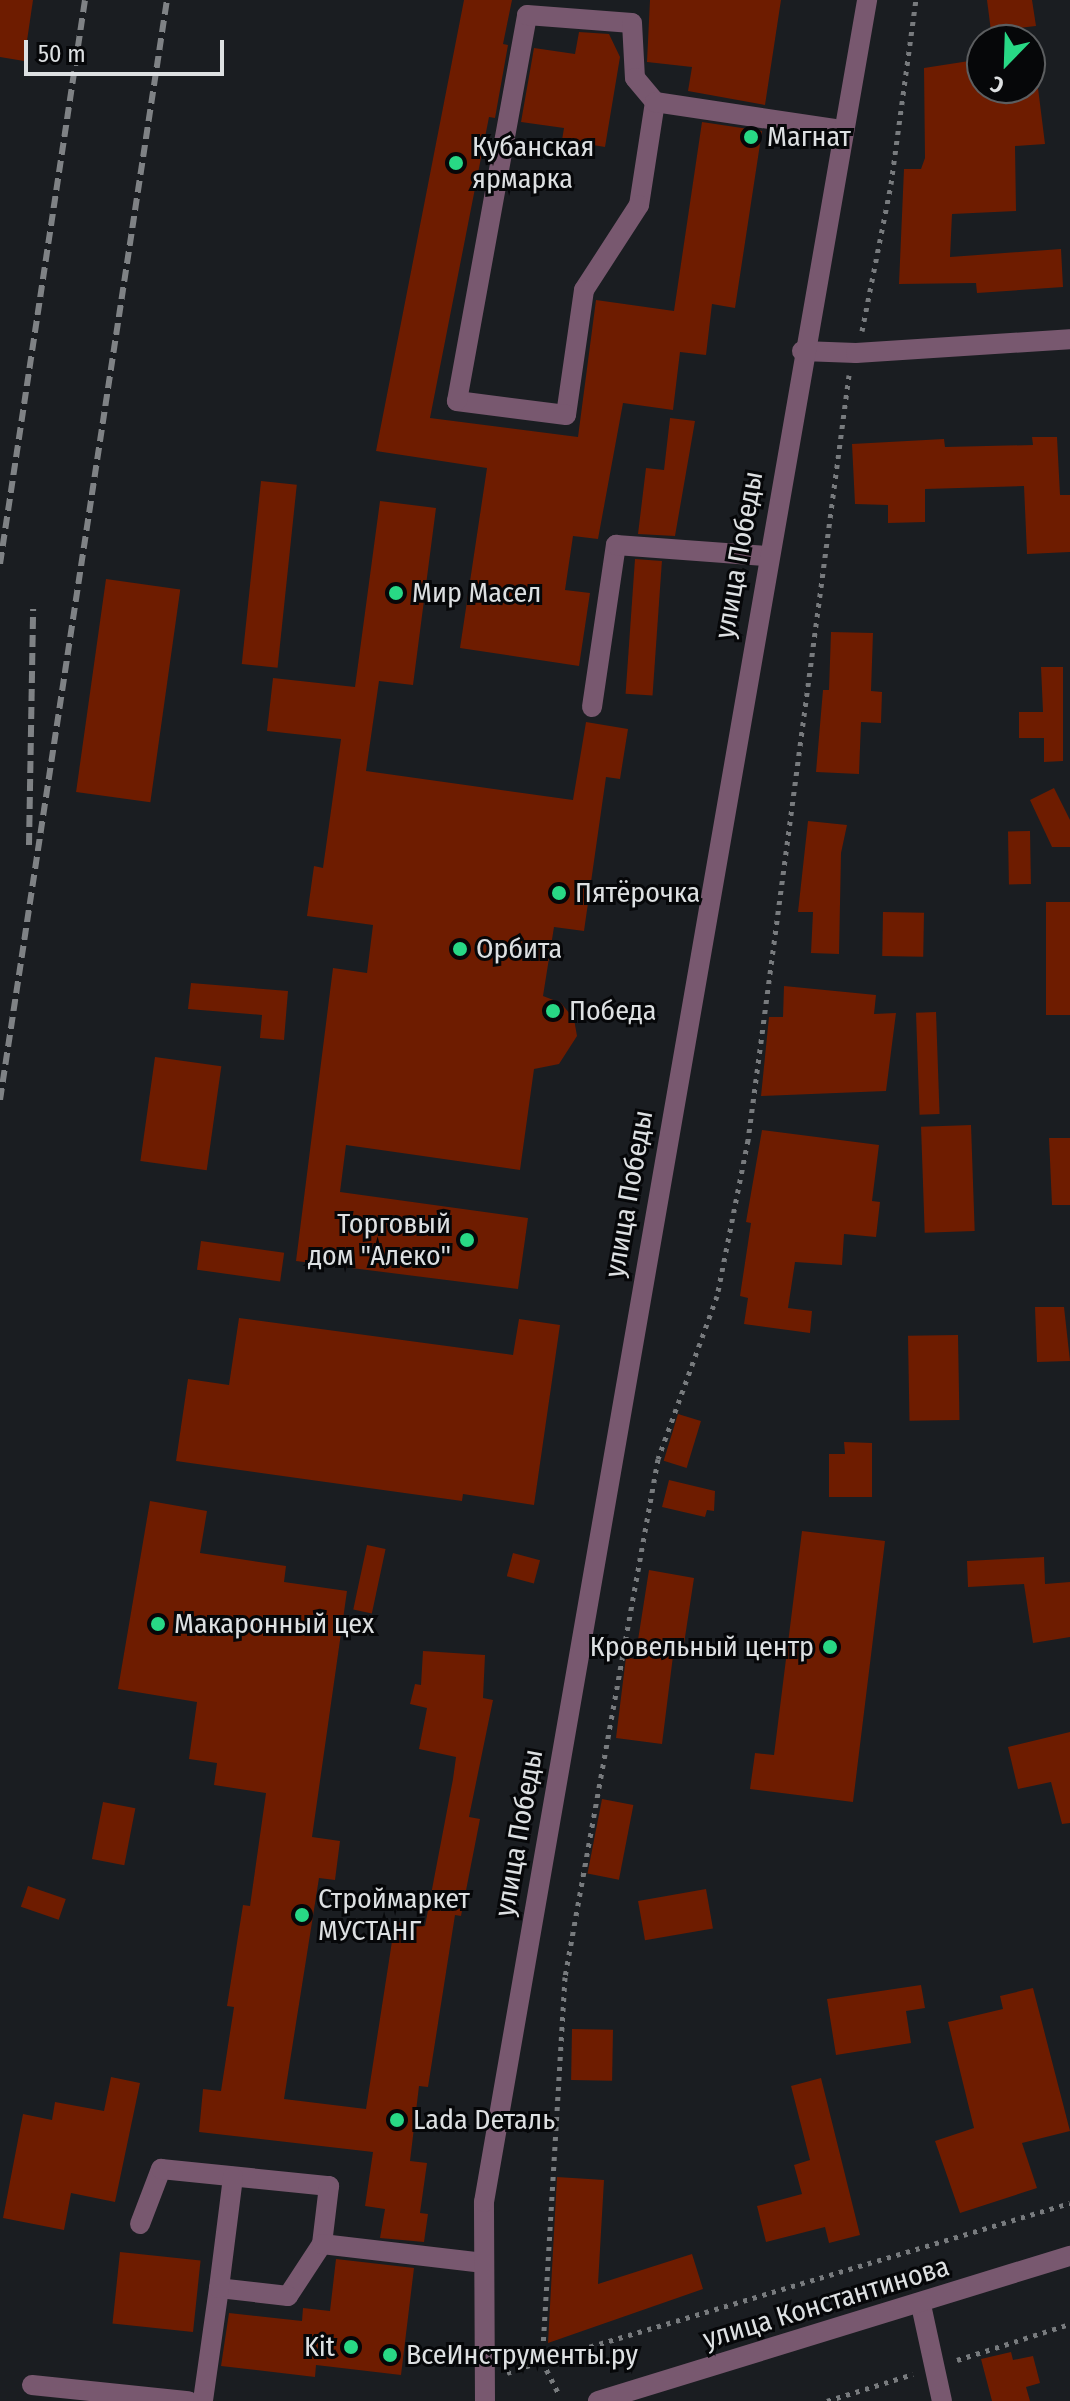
<!DOCTYPE html>
<meta charset="utf-8">
<style>
body{margin:0}
#map{position:relative;width:1070px;height:2401px;overflow:hidden;background:#1a1d21;font-family:"Fira Sans Condensed",sans-serif}
div>[style]{position:absolute}
[style*='--x']{left:calc(var(--x)*1px);top:calc(var(--y)*1px);width:calc(var(--w)*1px);rotate:calc(var(--a)*1deg)}
.building>*{inset:0;background:#6e1c00;transform-origin:0 0}
.path>*{height:5px;margin-top:-2.5px;transform-origin:0;background:repeating-linear-gradient(90deg,#787b7e 0 4px,transparent 0 10px)}
.minor>*{height:20px;margin:-10px;padding:0 10px;transform-origin:10px;border-radius:10px;background:#78586f}
.rail>*{height:6px;margin-top:-3px;transform-origin:0;background:repeating-linear-gradient(90deg,#7f8285 0 12px,transparent 0 18px)}
.dots>*{width:22px;height:22px;translate:-50% -50%;box-sizing:border-box;border:4px solid #060709;border-radius:50%}
span{translate:-50% -50%;white-space:nowrap;text-align:center;line-height:1.15;-webkit-text-stroke:6px #060709;paint-order:stroke}
.poi-label{font-size:28px;color:#dde0e2}
.left{translate:0 -50%;text-align:left}
.right{translate:-100% -50%;text-align:right}
.street-label{font-size:28px;color:#dde0e2}
.north{position:absolute;left:966px;top:24px;width:80px;height:80px;box-sizing:border-box;background:#060709;border:2px solid #5c5e60;border-radius:50%;rotate:203deg;font-size:22px;font-weight:700;line-height:32px;text-align:center;color:#dde0e2}
.north::after{content:'';display:block;margin:auto;width:28px;height:36px;background:#28d885;clip-path:polygon(50% 0,100% 100%,50% 72%,0 100%)}
.scale{position:absolute;left:24px;top:40px;width:200px;height:36px;box-sizing:border-box;border:4px solid #dde0e2;border-top:0;padding-left:10px;font-size:24px;line-height:28px;white-space:nowrap;color:#dde0e2;-webkit-text-stroke:6px #060709;paint-order:stroke}
</style>
<div id="map">
<div class="building">
<div style="clip-path:polygon(0 0,33px 0,24px 61px,0 57px)"></div>
<div style="clip-path:polygon(464px 0,512px 0,503px 44px,508px 45px,495px 118px,489px 117px,430px 418px,578px 437px,596px 300px,674px 311px,702px 122px,762px 131px,735px 308px,712px 304px,706px 355px,680px 352px,673px 410px,623px 403px,598px 539px,573px 536px,565px 590px,590px 593px,579px 666px,460px 648px,487px 468px,376px 451px)"></div>
<div style="clip-path:polygon(650px 0,781px 0,765px 105px,688px 91px,692px 67px,647px 62px)"></div>
<div style="clip-path:polygon(987px 0,1032px 0,1036px 26px,991px 31px)"></div>
<div style="clip-path:polygon(579px 32px,609px 34px,620px 57px,605px 147px,562px 140px,564px 128px,521px 122px,534px 48px,575px 54px)"></div>
<div style="clip-path:polygon(982px 59px,982px 88px,1038px 88px,1045px 144px,1015px 146px,1016px 211px,952px 214px,950px 257px,1061px 249px,1063px 287px,977px 293px,976px 283px,899px 284px,904px 169px,921px 169px,925px 158px,924px 68px)"></div>
<div style="clip-path:polygon(670px 418px,695px 421px,675px 536px,638px 534px,646px 468px,664px 470px)"></div>
<div style="clip-path:polygon(1032px 437px,1057px 437px,1060px 495px,1070px 495px,1070px 552px,1027px 554px,1024px 486px,925px 489px,925px 522px,888px 523px,888px 505px,855px 504px,852px 444px,944px 439px,945px 447px,1033px 445px)"></div>
<div style="left:261px;top:481px;width:36px;height:184px;rotate:6deg"></div>
<div style="clip-path:polygon(380px 501px,436px 508px,413px 685px,379px 681px,366px 771px,573px 800px,586px 722px,628px 729px,620px 779px,606px 777px,584px 931px,554px 927px,543px 996px,561px 1003px,574px 1019px,577px 1036px,559px 1064px,534px 1069px,520px 1170px,346px 1145px,340px 1192px,528px 1218px,518px 1289px,296px 1261px,333px 968px,367px 973px,373px 925px,307px 916px,314px 866px,323px 868px,341px 739px,267px 731px,273px 678px,355px 687px)"></div>
<div style="left:635px;top:559px;width:27px;height:135px;rotate:4deg"></div>
<div style="left:106px;top:579px;width:75px;height:215px;rotate:8deg"></div>
<div style="clip-path:polygon(831px 632px,873px 633px,871px 691px,882px 692px,881px 723px,861px 722px,859px 774px,816px 772px,823px 690px,829px 690px)"></div>
<div style="clip-path:polygon(1041px 667px,1063px 667px,1063px 761px,1044px 762px,1044px 738px,1019px 738px,1019px 712px,1043px 712px)"></div>
<div style="clip-path:polygon(1054px 788px,1070px 820px,1070px 847px,1052px 847px,1030px 800px)"></div>
<div style="clip-path:polygon(808px 821px,847px 825px,841px 853px,839px 954px,811px 953px,813px 912px,798px 912px)"></div>
<div style="left:1030px;top:831px;width:53px;height:22px;rotate:89deg"></div>
<div style="left:1070px;top:902px;width:113px;height:24px;rotate:90deg"></div>
<div style="left:883px;top:912px;width:41px;height:44px;rotate:1deg"></div>
<div style="clip-path:polygon(191px 983px,288px 991px,284px 1040px,260px 1038px,262px 1015px,188px 1009px)"></div>
<div style="clip-path:polygon(784px 986px,876px 995px,874px 1014px,896px 1013px,886px 1091px,761px 1096px,769px 1017px,783px 1017px)"></div>
<div style="left:936px;top:1012px;width:102px;height:20px;rotate:88deg"></div>
<div style="left:155px;top:1057px;width:67px;height:105px;rotate:8deg"></div>
<div style="left:971px;top:1125px;width:106px;height:50px;rotate:88deg"></div>
<div style="clip-path:polygon(762px 1130px,879px 1145px,872px 1201px,880px 1202px,876px 1237px,844px 1234px,842px 1265px,795px 1262px,788px 1308px,812px 1311px,810px 1333px,744px 1324px,748px 1298px,740px 1296px,751px 1223px,746px 1222px)"></div>
<div style="clip-path:polygon(1049px 1138px,1070px 1138px,1070px 1205px,1052px 1205px)"></div>
<div style="left:201px;top:1241px;width:84px;height:29px;rotate:8deg"></div>
<div style="clip-path:polygon(1035px 1307px,1064px 1307px,1070px 1361px,1037px 1362px)"></div>
<div style="clip-path:polygon(239px 1318px,513px 1355px,519px 1319px,560px 1325px,534px 1505px,463px 1494px,462px 1501px,176px 1461px,188px 1379px,229px 1385px)"></div>
<div style="left:958px;top:1335px;width:85px;height:50px;rotate:89deg"></div>
<div style="left:678px;top:1414px;width:24px;height:49px;rotate:17deg"></div>
<div style="clip-path:polygon(844px 1442px,872px 1443px,872px 1497px,829px 1497px,829px 1454px,845px 1454px)"></div>
<div style="clip-path:polygon(669px 1480px,715px 1491px,714px 1511px,707px 1510px,705px 1517px,662px 1507px)"></div>
<div style="clip-path:polygon(150px 1501px,207px 1511px,200px 1553px,286px 1566px,284px 1582px,347px 1591px,312px 1837px,340px 1841px,335px 1880px,319px 1878px,284px 2099px,366px 2109px,395px 1922px,425px 1926px,453px 1779px,456px 1757px,419px 1749px,427px 1708px,410px 1704px,415px 1684px,421px 1685px,423px 1651px,485px 1655px,483px 1698px,493px 1700px,469px 1817px,480px 1819px,461px 1916px,455px 1915px,428px 2087px,419px 2086px,410px 2161px,427px 2163px,420px 2213px,428px 2214px,424px 2242px,380px 2238px,385px 2209px,365px 2206px,373px 2152px,199px 2132px,203px 2089px,221px 2091px,234px 2007px,227px 2006px,243px 1905px,250px 1906px,266px 1793px,214px 1785px,217px 1763px,189px 1759px,197px 1702px,118px 1689px)"></div>
<div style="clip-path:polygon(802px 1531px,885px 1541px,853px 1802px,750px 1789px,755px 1753px,774px 1755px)"></div>
<div style="left:367px;top:1545px;width:19px;height:66px;rotate:12deg"></div>
<div style="left:513px;top:1553px;width:28px;height:24px;rotate:15deg"></div>
<div style="clip-path:polygon(1044px 1557px,1045px 1584px,1070px 1582px,1070px 1637px,1033px 1643px,1024px 1584px,968px 1587px,967px 1561px)"></div>
<div style="clip-path:polygon(649px 1570px,694px 1578px,682px 1657px,673px 1656px,662px 1744px,616px 1738px,626px 1657px,635px 1659px)"></div>
<div style="clip-path:polygon(1070px 1732px,1070px 1823px,1062px 1824px,1051px 1782px,1018px 1789px,1008px 1747px)"></div>
<div style="left:602px;top:1799px;width:32px;height:76px;rotate:11deg"></div>
<div style="left:103px;top:1802px;width:33px;height:58px;rotate:11deg"></div>
<div style="left:28px;top:1886px;width:40px;height:22px;rotate:19deg"></div>
<div style="left:706px;top:1889px;width:40px;height:69px;rotate:80deg"></div>
<div style="clip-path:polygon(921px 1985px,925px 2008px,906px 2011px,911px 2043px,836px 2055px,827px 1999px)"></div>
<div style="clip-path:polygon(1033px 1988px,1070px 2131px,1022px 2143px,1037px 2188px,960px 2213px,935px 2141px,974px 2128px,948px 2022px,1003px 2009px,1000px 1996px)"></div>
<div style="left:572px;top:2029px;width:41px;height:51px;rotate:1deg"></div>
<div style="clip-path:polygon(111px 2077px,140px 2083px,115px 2202px,71px 2193px,64px 2230px,3px 2218px,23px 2114px,52px 2120px,55px 2102px,104px 2111px)"></div>
<div style="clip-path:polygon(821px 2078px,860px 2235px,829px 2243px,825px 2227px,766px 2242px,757px 2206px,802px 2194px,794px 2165px,810px 2160px,791px 2086px)"></div>
<div style="clip-path:polygon(557px 2177px,604px 2180px,598px 2284px,692px 2254px,703px 2289px,548px 2343px)"></div>
<div style="left:120px;top:2252px;width:81px;height:72px;rotate:6deg"></div>
<div style="clip-path:polygon(336px 2259px,414px 2268px,401px 2375px,316px 2365px,315px 2377px,221px 2366px,229px 2313px,302px 2321px,303px 2308px,330px 2311px)"></div>
<div style="clip-path:polygon(1011px 2352px,1013px 2360px,1033px 2356px,1040px 2383px,1026px 2387px,1030px 2401px,992px 2401px,981px 2359px)"></div>
</div>
<div class="path">
<div style="--x:862;--y:331;--w:150;--a:-78.8"></div>
<div style="--x:891;--y:184;--w:186;--a:-82.3"></div>
<div style="--x:849;--y:375;--w:772;--a:97.52"></div>
<div style="--x:748;--y:1140;--w:159;--a:101.2"></div>
<div style="--x:717;--y:1296;--w:173;--a:109.9"></div>
<div style="--x:658;--y:1459;--w:526;--a:100.18"></div>
<div style="--x:565;--y:1977;--w:385;--a:93.4"></div>
<div style="--x:542;--y:2361;--w:551;--a:-16.66"></div>
<div style="--x:957;--y:2360;--w:119;--a:-17.7"></div>
<div style="--x:507;--y:2373;--w:37;--a:-19"></div>
<div style="--x:542;--y:2361;--w:36;--a:63"></div>
<div style="--x:827;--y:2401;--w:90;--a:-17.4"></div>
</div>
<div class="minor">
<div style="--x:655;--y:102;--w:104;--a:98.8"></div>
<div style="--x:639;--y:205;--w:101;--a:122.9"></div>
<div style="--x:584;--y:290;--w:126;--a:98.2"></div>
<div style="--x:566;--y:415;--w:110;--a:-172.7"></div>
<div style="--x:457;--y:401;--w:392;--a:-79.7"></div>
<div style="--x:527;--y:15;--w:105;--a:4.4"></div>
<div style="--x:632;--y:23;--w:55;--a:86.9"></div>
<div style="--x:635;--y:78;--w:31;--a:50"></div>
<div style="--x:655;--y:102;--w:190;--a:8.5"></div>
<div style="--x:802;--y:351;--w:54;--a:2.1"></div>
<div style="--x:856;--y:353;--w:214;--a:-3.7"></div>
<div style="--x:592;--y:707;--w:164;--a:-81.6"></div>
<div style="--x:616;--y:545;--w:151;--a:4.2"></div>
<div style="--x:140;--y:2224;--w:59;--a:-69.1"></div>
<div style="--x:161;--y:2169;--w:169;--a:5.8"></div>
<div style="--x:329;--y:2186;--w:58;--a:96.9"></div>
<div style="--x:322;--y:2244;--w:62;--a:123.2"></div>
<div style="--x:288;--y:2296;--w:69;--a:-173.4"></div>
<div style="--x:219;--y:2288;--w:114;--a:98.1"></div>
<div style="--x:322;--y:2244;--w:163;--a:6.7"></div>
<div style="--x:219;--y:2288;--w:112;--a:-82.8"></div>
<div style="--x:921;--y:2305;--w:98;--a:77.7"></div>
<div style="--x:32;--y:2385;--w:157;--a:5.9"></div>
<div style="--x:485;--y:2401;--w:199;--a:-90.3"></div>
<div style="--x:484;--y:2202;--w:2235;--a:-80.13"></div>
<div style="--x:598;--y:2401;--w:494;--a:-17.1"></div>
</div>
<div class="rail">
<div style="--x:0;--y:564;--w:570;--a:-81.43"></div>
<div style="--x:29;--y:845;--w:236;--a:-89"></div>
<div style="--x:0;--y:1100;--w:1113;--a:-81.37"></div>
</div>
<div class="dots">
<div style="left:751px;top:137px;background:#28d885"></div>
<div style="left:456px;top:163px;background:#28d885"></div>
<div style="left:396px;top:593px;background:#28d885"></div>
<div style="left:559px;top:893px;background:#28d885"></div>
<div style="left:460px;top:949px;background:#28d885"></div>
<div style="left:553px;top:1011px;background:#28d885"></div>
<div style="left:467px;top:1240px;background:#28d885"></div>
<div style="left:158px;top:1624px;background:#28d885"></div>
<div style="left:830px;top:1647px;background:#28d885"></div>
<div style="left:302px;top:1915px;background:#28d885"></div>
<div style="left:397px;top:2120px;background:#28d885"></div>
<div style="left:351px;top:2347px;background:#28d885"></div>
<div style="left:390px;top:2355px;background:#28d885"></div>
</div>
<div class="poi-label">
<span class="left" style="left:767px;top:137px">Магнат</span>
<span class="left" style="left:472px;top:163px">Кубанская<br>ярмарка</span>
<span class="left" style="left:412px;top:593px">Мир Масел</span>
<span class="left" style="left:575px;top:893px">Пятёрочка</span>
<span class="left" style="left:476px;top:949px">Орбита</span>
<span class="left" style="left:569px;top:1011px">Победа</span>
<span class="right" style="left:451px;top:1240px">Торговый<br>дом "Алеко"</span>
<span class="left" style="left:174px;top:1624px">Макаронный цех</span>
<span class="right" style="left:814px;top:1647px">Кровельный центр</span>
<span class="left" style="left:318px;top:1915px">Строймаркет<br>МУСТАНГ</span>
<span class="left" style="left:413px;top:2120px">Lada Dеталь</span>
<span class="right" style="left:335px;top:2347px">Kit</span>
<span class="left" style="left:406px;top:2355px">ВсеИнструменты.ру</span>
</div>
<div class="street-label">
<span style="left:739px;top:555px;rotate:-80deg">улица Победы</span>
<span style="left:629px;top:1194px;rotate:-80deg">улица Победы</span>
<span style="left:519px;top:1833px;rotate:-80deg">улица Победы</span>
<span style="left:826px;top:2303px;rotate:-17deg">улица Константинова</span>
</div>
<div class="north">С</div>
<div class="scale">50 m</div>
</div>
